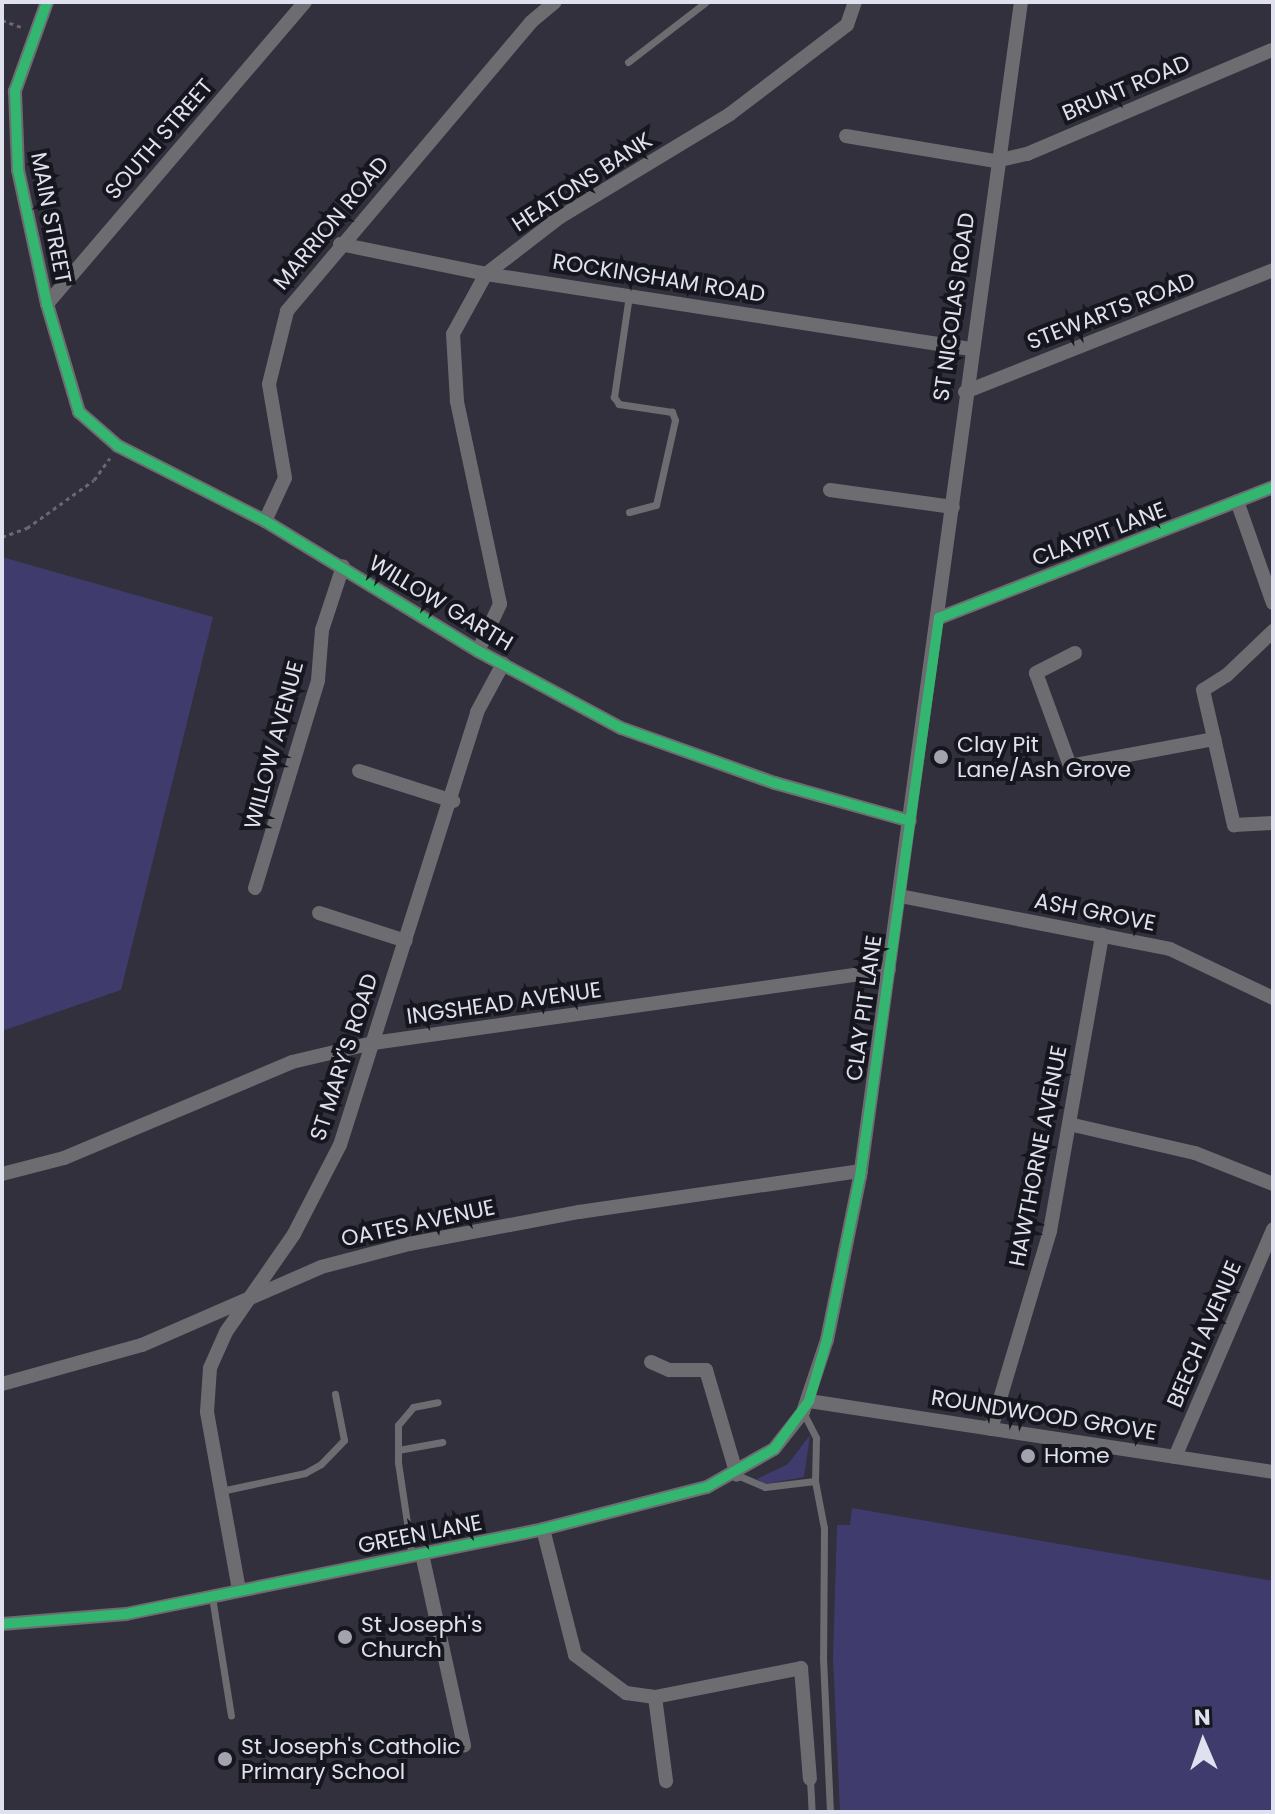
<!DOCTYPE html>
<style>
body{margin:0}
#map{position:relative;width:1275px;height:1814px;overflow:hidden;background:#31303c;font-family:Poppins,sans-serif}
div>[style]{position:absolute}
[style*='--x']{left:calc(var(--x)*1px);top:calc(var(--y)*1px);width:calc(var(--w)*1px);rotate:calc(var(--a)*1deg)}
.green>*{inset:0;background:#3f3b6d}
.path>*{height:3px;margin-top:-1.5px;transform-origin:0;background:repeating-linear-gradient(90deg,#68686d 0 4px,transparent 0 8px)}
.lane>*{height:7px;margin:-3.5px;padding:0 3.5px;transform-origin:3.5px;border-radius:3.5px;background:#6c6c71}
.street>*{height:14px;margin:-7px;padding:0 7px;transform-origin:7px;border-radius:7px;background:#6c6c71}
.cycleway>*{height:10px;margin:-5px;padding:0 5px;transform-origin:5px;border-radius:5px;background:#33b770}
.dots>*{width:22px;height:22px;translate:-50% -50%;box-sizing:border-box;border:4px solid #16161f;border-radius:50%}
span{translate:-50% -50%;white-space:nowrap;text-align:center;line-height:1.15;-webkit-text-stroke:8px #16161f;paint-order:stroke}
.street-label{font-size:22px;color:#e0e1ee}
.poi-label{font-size:22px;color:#e0e1ee}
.left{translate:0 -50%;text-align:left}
.frame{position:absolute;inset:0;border:4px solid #e0e1ee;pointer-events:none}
.north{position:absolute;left:1163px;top:1702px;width:80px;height:80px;-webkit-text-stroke:6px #16161f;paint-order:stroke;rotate:358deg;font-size:22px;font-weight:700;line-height:32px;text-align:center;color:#e0e1ee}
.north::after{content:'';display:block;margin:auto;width:28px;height:36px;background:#e0e1ee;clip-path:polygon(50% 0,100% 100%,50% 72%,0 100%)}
</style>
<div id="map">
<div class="green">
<div style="clip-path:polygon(2px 557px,213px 617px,121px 990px,2px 1031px)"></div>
<div style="clip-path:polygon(810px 1435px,804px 1477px,764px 1484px,757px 1479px,788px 1464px)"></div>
<div style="clip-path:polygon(852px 1508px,1273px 1581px,1273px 1812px,840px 1812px,833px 1659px,837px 1525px,850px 1525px)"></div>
</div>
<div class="path">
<div style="--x:2;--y:20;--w:20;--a:20"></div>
<div style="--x:2;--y:537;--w:27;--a:-20"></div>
<div style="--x:27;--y:528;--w:82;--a:-35.6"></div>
<div style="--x:94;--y:480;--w:27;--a:-54"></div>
</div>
<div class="lane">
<div style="--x:628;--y:62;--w:98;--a:-37.6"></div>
<div style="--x:629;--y:512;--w:28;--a:-15"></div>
<div style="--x:656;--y:505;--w:87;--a:-77.4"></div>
<div style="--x:675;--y:420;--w:9;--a:-111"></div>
<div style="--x:672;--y:412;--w:54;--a:-171.4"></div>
<div style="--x:619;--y:404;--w:9;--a:-126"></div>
<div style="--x:614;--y:397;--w:102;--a:-81.6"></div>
<div style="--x:803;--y:1412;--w:29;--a:63"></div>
<div style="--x:816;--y:1438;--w:43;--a:91.3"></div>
<div style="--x:398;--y:1450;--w:45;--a:-10.3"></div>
<div style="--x:737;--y:1475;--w:30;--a:23"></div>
<div style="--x:765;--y:1487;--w:50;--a:-6.8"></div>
<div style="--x:815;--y:1481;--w:48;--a:79.2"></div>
<div style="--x:824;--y:1528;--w:130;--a:90.4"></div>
<div style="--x:823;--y:1658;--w:154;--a:87.4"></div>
<div style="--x:221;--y:1491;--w:86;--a:-12.1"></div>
<div style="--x:305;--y:1473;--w:18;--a:-29"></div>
<div style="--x:321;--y:1464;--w:33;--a:-46"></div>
<div style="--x:344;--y:1440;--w:47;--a:-101.1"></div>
<div style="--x:412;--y:1556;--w:95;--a:-98.5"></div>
<div style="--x:398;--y:1462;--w:37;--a:-90"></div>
<div style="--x:398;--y:1425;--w:23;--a:-50"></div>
<div style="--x:413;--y:1407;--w:25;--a:-11"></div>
<div style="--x:212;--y:1597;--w:120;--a:80.9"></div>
<div style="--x:810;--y:1779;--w:33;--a:87"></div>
</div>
<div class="street">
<div style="--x:47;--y:2;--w:95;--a:109.8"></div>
<div style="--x:15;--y:91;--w:79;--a:87.8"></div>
<div style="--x:18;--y:170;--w:137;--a:77.8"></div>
<div style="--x:47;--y:304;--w:113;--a:73.5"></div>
<div style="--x:79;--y:412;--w:52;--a:41.1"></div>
<div style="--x:118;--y:446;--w:165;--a:27"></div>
<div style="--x:265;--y:521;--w:250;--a:31.4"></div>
<div style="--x:478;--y:651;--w:162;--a:28.3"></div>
<div style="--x:621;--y:728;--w:164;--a:19.7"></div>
<div style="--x:775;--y:783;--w:140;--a:15.7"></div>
<div style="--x:846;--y:136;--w:152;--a:9.5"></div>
<div style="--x:996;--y:161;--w:32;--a:-13"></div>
<div style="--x:1027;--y:154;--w:266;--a:-23"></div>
<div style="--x:340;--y:244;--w:149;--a:11.6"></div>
<div style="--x:486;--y:274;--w:492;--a:8.8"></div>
<div style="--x:47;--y:304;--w:397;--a:-49.5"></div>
<div style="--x:965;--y:392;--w:331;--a:-21.6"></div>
<div style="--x:830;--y:490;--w:124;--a:7.9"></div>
<div style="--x:1237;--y:501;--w:108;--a:70.6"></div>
<div style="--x:265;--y:521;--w:47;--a:-65.1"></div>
<div style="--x:285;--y:478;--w:95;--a:-99.7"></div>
<div style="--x:269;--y:384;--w:75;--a:-76.1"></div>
<div style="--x:287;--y:311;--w:378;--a:-49.8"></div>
<div style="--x:531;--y:22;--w:31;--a:-40"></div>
<div style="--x:939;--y:618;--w:359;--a:-21.4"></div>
<div style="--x:1273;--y:631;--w:64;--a:136.3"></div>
<div style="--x:1227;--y:675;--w:28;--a:148"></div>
<div style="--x:1203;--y:690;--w:139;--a:77.1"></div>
<div style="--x:1234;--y:825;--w:39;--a:-3"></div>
<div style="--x:478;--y:651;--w:52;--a:-64.9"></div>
<div style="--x:500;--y:604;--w:208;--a:-102"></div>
<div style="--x:457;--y:401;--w:67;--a:-93.4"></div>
<div style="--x:453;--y:334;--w:68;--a:-61.2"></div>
<div style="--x:486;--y:274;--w:93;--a:-37.6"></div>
<div style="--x:560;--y:217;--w:199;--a:-31.2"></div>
<div style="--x:730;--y:114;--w:147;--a:-37.3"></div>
<div style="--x:847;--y:25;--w:24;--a:-71"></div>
<div style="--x:1075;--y:653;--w:44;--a:152.9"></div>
<div style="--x:1036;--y:673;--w:99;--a:69.9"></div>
<div style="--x:1070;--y:766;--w:147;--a:-10.6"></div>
<div style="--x:359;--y:771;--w:99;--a:17.7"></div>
<div style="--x:255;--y:888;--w:217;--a:-73.1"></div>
<div style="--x:318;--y:680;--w:50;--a:-85.4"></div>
<div style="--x:322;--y:630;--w:67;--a:-71.8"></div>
<div style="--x:900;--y:896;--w:275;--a:11.1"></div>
<div style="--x:1170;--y:949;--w:114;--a:25.4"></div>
<div style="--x:319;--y:913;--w:91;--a:17.8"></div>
<div style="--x:1069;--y:1124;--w:129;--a:13"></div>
<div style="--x:1195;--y:1153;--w:84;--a:21.7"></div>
<div style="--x:2;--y:1174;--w:64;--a:-14.5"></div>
<div style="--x:64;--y:1158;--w:247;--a:-22.8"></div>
<div style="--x:292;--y:1062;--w:83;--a:-13.2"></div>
<div style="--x:373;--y:1043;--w:521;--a:-8.05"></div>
<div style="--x:651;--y:1362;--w:20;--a:24"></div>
<div style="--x:669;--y:1370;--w:37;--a:0"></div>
<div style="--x:706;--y:1370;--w:109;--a:73.6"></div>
<div style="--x:2;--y:1384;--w:145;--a:-15.6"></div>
<div style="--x:142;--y:1345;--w:195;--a:-23.5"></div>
<div style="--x:321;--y:1267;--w:91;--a:-14.6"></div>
<div style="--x:409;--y:1244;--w:173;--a:-10.7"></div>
<div style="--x:579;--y:1212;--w:285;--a:-8.3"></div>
<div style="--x:809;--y:1401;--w:469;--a:8.7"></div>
<div style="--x:991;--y:1429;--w:207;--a:-73.4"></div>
<div style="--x:1050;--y:1231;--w:301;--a:-80"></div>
<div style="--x:1175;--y:1457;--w:248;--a:-66.7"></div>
<div style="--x:543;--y:1529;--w:130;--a:75.7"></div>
<div style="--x:575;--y:1655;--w:64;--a:36.7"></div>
<div style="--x:626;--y:1693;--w:29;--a:8"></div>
<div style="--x:655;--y:1697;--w:149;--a:-11.2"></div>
<div style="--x:801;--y:1668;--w:111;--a:85.4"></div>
<div style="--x:422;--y:1554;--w:196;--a:77.6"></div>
<div style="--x:239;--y:1590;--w:181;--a:-100.2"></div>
<div style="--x:207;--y:1412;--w:44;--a:-86.1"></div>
<div style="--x:210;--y:1368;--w:39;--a:-66"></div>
<div style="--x:226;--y:1332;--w:119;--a:-55.2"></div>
<div style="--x:294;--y:1234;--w:100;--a:-62.7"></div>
<div style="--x:340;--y:1145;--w:454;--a:-72.4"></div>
<div style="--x:477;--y:712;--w:55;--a:-61.6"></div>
<div style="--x:2;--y:1624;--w:124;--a:-4.6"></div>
<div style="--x:126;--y:1614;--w:426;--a:-11.5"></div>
<div style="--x:543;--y:1529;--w:169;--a:-14.4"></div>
<div style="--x:707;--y:1487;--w:77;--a:-29.6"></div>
<div style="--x:774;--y:1449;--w:47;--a:-51.9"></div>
<div style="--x:803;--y:1412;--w:76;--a:-71.6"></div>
<div style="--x:827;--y:1340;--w:166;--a:-78.6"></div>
<div style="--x:860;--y:1177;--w:1186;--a:-82.2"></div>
<div style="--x:655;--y:1697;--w:85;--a:82.5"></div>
</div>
<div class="cycleway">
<div style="--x:47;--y:2;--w:95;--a:109.8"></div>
<div style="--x:15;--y:91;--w:79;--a:87.8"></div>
<div style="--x:18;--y:170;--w:137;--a:77.8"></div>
<div style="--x:47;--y:304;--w:113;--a:73.5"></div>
<div style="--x:79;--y:412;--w:52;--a:41.1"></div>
<div style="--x:118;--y:446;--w:165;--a:27"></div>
<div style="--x:265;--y:521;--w:250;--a:31.4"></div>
<div style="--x:478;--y:651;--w:162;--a:28.3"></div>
<div style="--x:621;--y:728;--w:164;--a:19.7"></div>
<div style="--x:775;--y:783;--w:140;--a:15.7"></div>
<div style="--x:2;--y:1624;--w:124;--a:-4.6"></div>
<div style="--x:126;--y:1614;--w:426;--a:-11.5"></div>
<div style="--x:543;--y:1529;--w:169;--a:-14.4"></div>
<div style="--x:707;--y:1487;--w:77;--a:-29.6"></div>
<div style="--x:774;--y:1449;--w:59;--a:-53.9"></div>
<div style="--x:809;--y:1401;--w:64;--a:-73.6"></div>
<div style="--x:827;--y:1340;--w:166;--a:-78.6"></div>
<div style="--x:860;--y:1177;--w:565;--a:-81.96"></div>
<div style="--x:939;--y:618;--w:359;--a:-21.4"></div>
</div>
<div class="dots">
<div style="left:941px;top:757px;background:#a3a3b0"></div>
<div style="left:1028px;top:1456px;background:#a3a3b0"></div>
<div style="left:345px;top:1637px;background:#a3a3b0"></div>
<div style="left:225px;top:1759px;background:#a3a3b0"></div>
</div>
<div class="street-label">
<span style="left:1126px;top:88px;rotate:-23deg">BRUNT ROAD</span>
<span style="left:159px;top:139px;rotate:-49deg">SOUTH STREET</span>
<span style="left:582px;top:182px;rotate:-33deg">HEATONS BANK</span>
<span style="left:51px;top:218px;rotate:79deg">MAIN STREET</span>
<span style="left:331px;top:223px;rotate:-50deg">MARRION ROAD</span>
<span style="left:659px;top:278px;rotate:9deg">ROCKINGHAM ROAD</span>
<span style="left:954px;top:307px;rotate:-82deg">ST NICOLAS ROAD</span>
<span style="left:1111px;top:311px;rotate:-21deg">STEWARTS ROAD</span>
<span style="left:1099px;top:534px;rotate:-21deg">CLAYPIT LANE</span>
<span style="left:441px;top:603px;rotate:31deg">WILLOW GARTH</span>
<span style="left:274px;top:745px;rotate:-75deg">WILLOW AVENUE</span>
<span style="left:1095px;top:912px;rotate:11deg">ASH GROVE</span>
<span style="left:504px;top:1003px;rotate:-8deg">INGSHEAD AVENUE</span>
<span style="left:864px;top:1008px;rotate:-82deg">CLAY PIT LANE</span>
<span style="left:344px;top:1057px;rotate:-72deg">ST MARY'S ROAD</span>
<span style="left:1038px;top:1156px;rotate:-79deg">HAWTHORNE AVENUE</span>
<span style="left:418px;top:1223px;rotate:-12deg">OATES AVENUE</span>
<span style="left:1204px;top:1334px;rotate:-67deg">BEECH AVENUE</span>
<span style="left:1044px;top:1415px;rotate:9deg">ROUNDWOOD GROVE</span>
<span style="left:420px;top:1534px;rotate:-11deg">GREEN LANE</span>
</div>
<div class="poi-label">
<span class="left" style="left:957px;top:757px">Clay Pit<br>Lane/Ash Grove</span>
<span class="left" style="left:1044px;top:1456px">Home</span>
<span class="left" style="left:361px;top:1637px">St Joseph's<br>Church</span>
<span class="left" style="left:241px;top:1759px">St Joseph's Catholic<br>Primary School</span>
</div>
<div class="frame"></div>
<div class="north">N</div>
</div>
